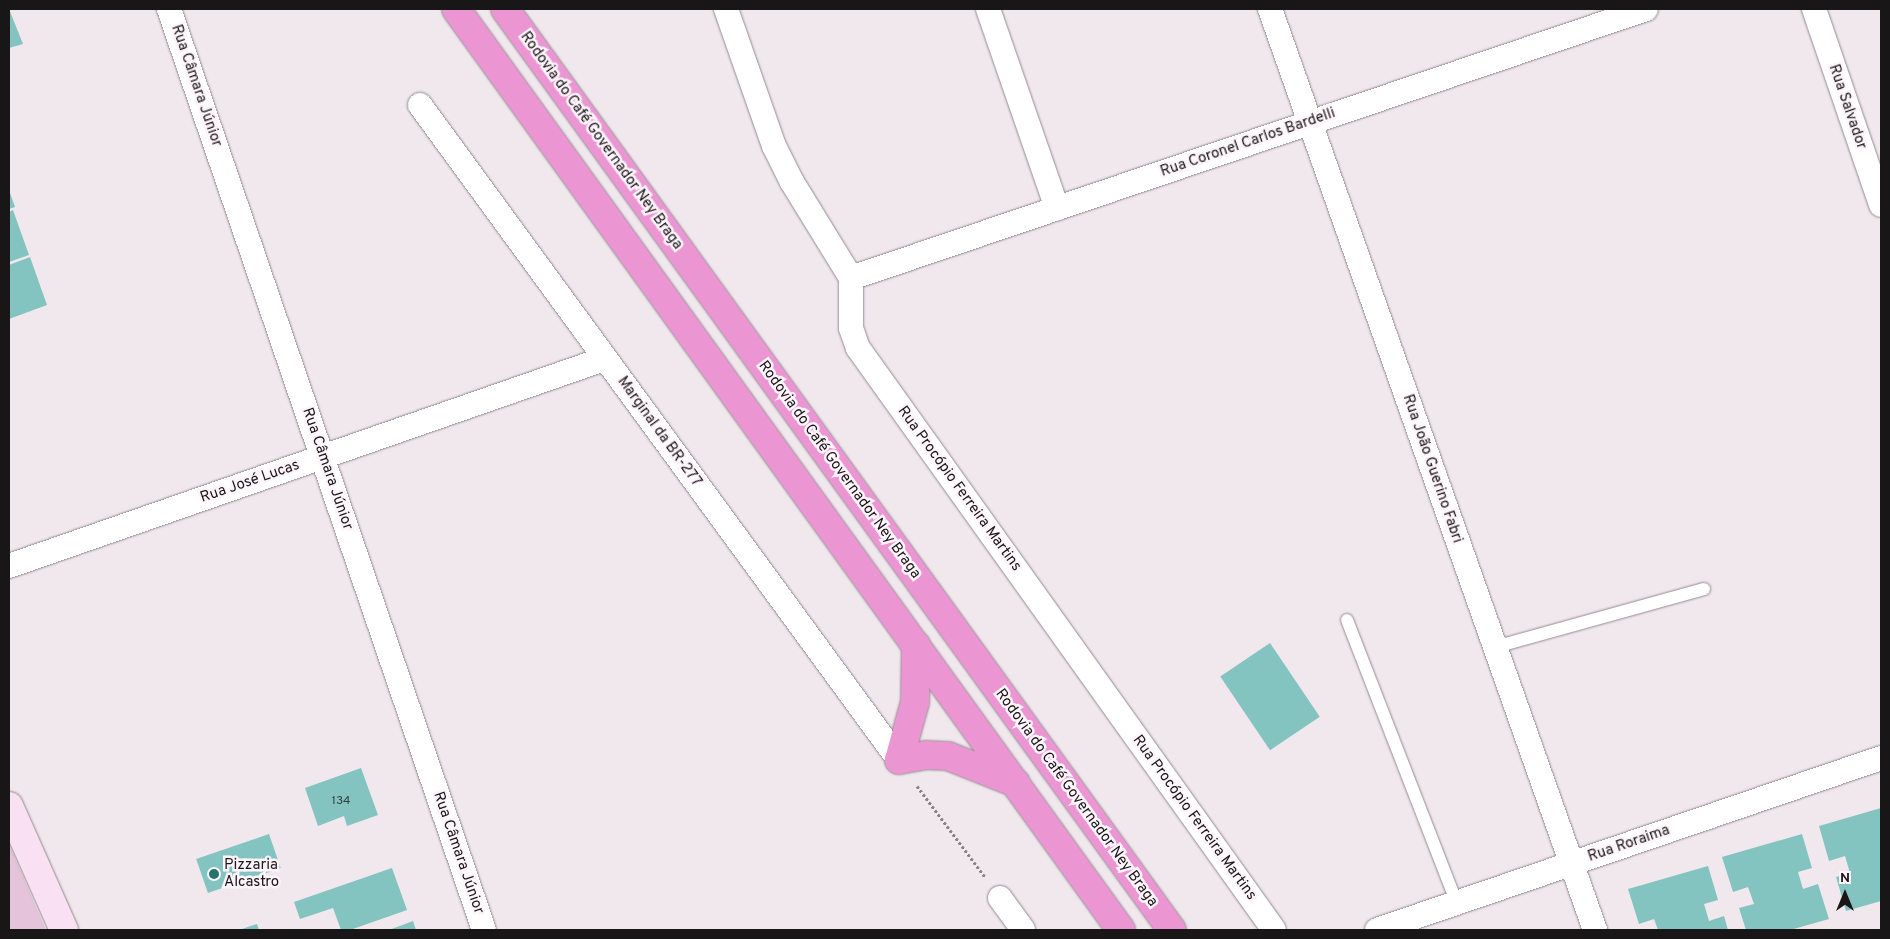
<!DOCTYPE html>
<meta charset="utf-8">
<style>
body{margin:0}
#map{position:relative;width:1890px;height:939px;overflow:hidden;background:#f1e8ee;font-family:Overpass,sans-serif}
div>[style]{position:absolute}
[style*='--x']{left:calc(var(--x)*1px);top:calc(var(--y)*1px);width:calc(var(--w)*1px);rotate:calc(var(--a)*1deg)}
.green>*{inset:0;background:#e5c3da}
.building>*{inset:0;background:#83c3c0;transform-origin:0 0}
.path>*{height:3px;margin-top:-1.5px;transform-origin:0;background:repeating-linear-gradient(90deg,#898387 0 2.5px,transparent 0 5px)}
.roads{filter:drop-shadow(0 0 1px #938a90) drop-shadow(0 0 1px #938a90)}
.service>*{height:12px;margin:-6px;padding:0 6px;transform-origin:6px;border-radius:6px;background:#fff}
.minor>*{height:24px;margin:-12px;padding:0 12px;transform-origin:12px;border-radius:12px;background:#fff}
.secondary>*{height:28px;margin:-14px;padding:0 14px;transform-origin:14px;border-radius:14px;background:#f9e0f2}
.motorway>*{height:28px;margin:-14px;padding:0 14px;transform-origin:14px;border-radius:14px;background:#eb96d3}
.dots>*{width:14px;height:14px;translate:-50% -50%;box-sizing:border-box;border:2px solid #fef5fb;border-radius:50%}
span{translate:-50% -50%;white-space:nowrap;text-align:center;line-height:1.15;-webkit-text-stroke:5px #fef5fb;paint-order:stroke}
.number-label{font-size:12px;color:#344142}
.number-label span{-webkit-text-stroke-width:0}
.street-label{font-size:15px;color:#191618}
.poi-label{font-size:15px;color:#191618}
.left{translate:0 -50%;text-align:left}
.frame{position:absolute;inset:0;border:10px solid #191618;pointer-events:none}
.north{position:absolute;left:1820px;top:869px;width:50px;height:50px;-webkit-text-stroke:4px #fef5fb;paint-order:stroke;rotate:0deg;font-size:14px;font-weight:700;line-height:20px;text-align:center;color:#191618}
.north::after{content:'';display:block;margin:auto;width:18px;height:22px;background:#191618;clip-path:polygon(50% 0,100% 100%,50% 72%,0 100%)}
</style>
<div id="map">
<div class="green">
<div style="clip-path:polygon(9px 844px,46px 930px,9px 930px)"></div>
</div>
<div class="building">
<div style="clip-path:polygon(9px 9px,23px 44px,9px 48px)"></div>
<div style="clip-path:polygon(9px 190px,15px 207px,9px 209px)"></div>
<div style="clip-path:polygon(13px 210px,29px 255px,9px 262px,9px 212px)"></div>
<div style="clip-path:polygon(30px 257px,47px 305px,9px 319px,9px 265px)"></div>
<div style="left:1270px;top:643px;width:89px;height:60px;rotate:56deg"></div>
<div style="clip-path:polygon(361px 768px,378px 815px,347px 826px,344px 816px,318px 826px,305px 788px)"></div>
<div style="clip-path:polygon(1881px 808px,1881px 901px,1846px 911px,1836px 877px,1850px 873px,1845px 856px,1829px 861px,1819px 826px)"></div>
<div style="left:269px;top:834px;width:36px;height:77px;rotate:71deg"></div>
<div style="clip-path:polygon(1802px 834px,1812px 868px,1798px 872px,1803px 889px,1818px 884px,1829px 919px,1790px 930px,1746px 930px,1739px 908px,1754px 904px,1748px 887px,1733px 892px,1722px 857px)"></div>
<div style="clip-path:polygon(1708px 866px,1718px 900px,1704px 904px,1709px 921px,1724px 916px,1728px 930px,1658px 930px,1654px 919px,1639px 924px,1628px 889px)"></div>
<div style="clip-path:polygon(392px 868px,407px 910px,350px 930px,341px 930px,333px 908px,300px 919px,294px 902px)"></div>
<div style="clip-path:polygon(413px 921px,416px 930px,389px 930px)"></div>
<div style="clip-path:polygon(257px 924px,259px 930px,239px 930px)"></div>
</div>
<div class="path">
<div style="--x:917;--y:786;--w:114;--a:53.2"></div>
</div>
<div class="roads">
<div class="service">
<div style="--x:1347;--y:620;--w:304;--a:68.8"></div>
<div style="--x:1495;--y:647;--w:217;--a:-15.5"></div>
</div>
<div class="minor">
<div style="--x:169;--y:9;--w:973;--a:71.12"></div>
<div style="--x:726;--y:9;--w:145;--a:70.7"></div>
<div style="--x:774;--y:146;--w:40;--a:63.4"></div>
<div style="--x:792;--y:182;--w:113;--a:58.4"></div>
<div style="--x:851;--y:278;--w:50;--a:90"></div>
<div style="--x:851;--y:328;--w:21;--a:71"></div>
<div style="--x:858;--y:348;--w:715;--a:54.44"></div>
<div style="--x:988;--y:9;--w:211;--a:70.9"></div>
<div style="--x:1270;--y:9;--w:977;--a:70.56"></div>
<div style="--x:1814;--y:9;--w:207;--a:71.1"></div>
<div style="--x:420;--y:105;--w:811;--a:53.82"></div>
<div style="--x:851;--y:278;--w:839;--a:-18.69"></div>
<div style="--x:9;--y:566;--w:630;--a:-19.18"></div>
<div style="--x:1000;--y:898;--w:39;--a:54"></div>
<div style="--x:1377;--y:930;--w:533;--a:-18.84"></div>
</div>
<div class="secondary">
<div style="--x:9;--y:806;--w:136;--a:66.1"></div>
</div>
<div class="motorway">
<div style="--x:456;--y:9;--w:1136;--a:54.17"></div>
<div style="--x:505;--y:9;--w:1137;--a:54.09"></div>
<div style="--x:916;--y:645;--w:57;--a:91"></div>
<div style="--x:915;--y:702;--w:60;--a:105.4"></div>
<div style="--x:899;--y:760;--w:27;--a:-10"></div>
<div style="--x:926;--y:755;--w:22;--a:3"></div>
<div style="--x:948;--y:756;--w:73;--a:21.7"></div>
</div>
</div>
<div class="dots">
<div style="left:214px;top:874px;background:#27716f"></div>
</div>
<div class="number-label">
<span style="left:341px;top:802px">134</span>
</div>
<div class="street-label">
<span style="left:196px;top:86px;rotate:71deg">Rua Câmara Júnior</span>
<span style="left:1847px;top:107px;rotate:71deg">Rua Salvador</span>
<span style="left:601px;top:141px;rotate:54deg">Rodovia do Café Governador Ney Braga</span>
<span style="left:1248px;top:143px;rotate:-19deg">Rua Coronel Carlos Bardelli</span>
<span style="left:659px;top:432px;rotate:54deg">Marginal da BR-277</span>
<span style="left:327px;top:469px;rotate:71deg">Rua Câmara Júnior</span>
<span style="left:1432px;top:469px;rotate:71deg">Rua João Guerino Fabri</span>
<span style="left:839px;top:470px;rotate:54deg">Rodovia do Café Governador Ney Braga</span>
<span style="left:250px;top:482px;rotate:-19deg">Rua José Lucas</span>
<span style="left:959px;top:489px;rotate:54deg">Rua Procópio Ferreira Martins</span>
<span style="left:1076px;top:798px;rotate:54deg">Rodovia do Café Governador Ney Braga</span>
<span style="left:1194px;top:818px;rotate:54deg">Rua Procópio Ferreira Martins</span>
<span style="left:1629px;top:844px;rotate:-19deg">Rua Roraima</span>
<span style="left:458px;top:853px;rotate:71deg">Rua Câmara Júnior</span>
</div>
<div class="poi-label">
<span class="left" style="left:224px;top:874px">Pizzaria<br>Alcastro</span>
</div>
<div class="frame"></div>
<div class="north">N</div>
</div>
